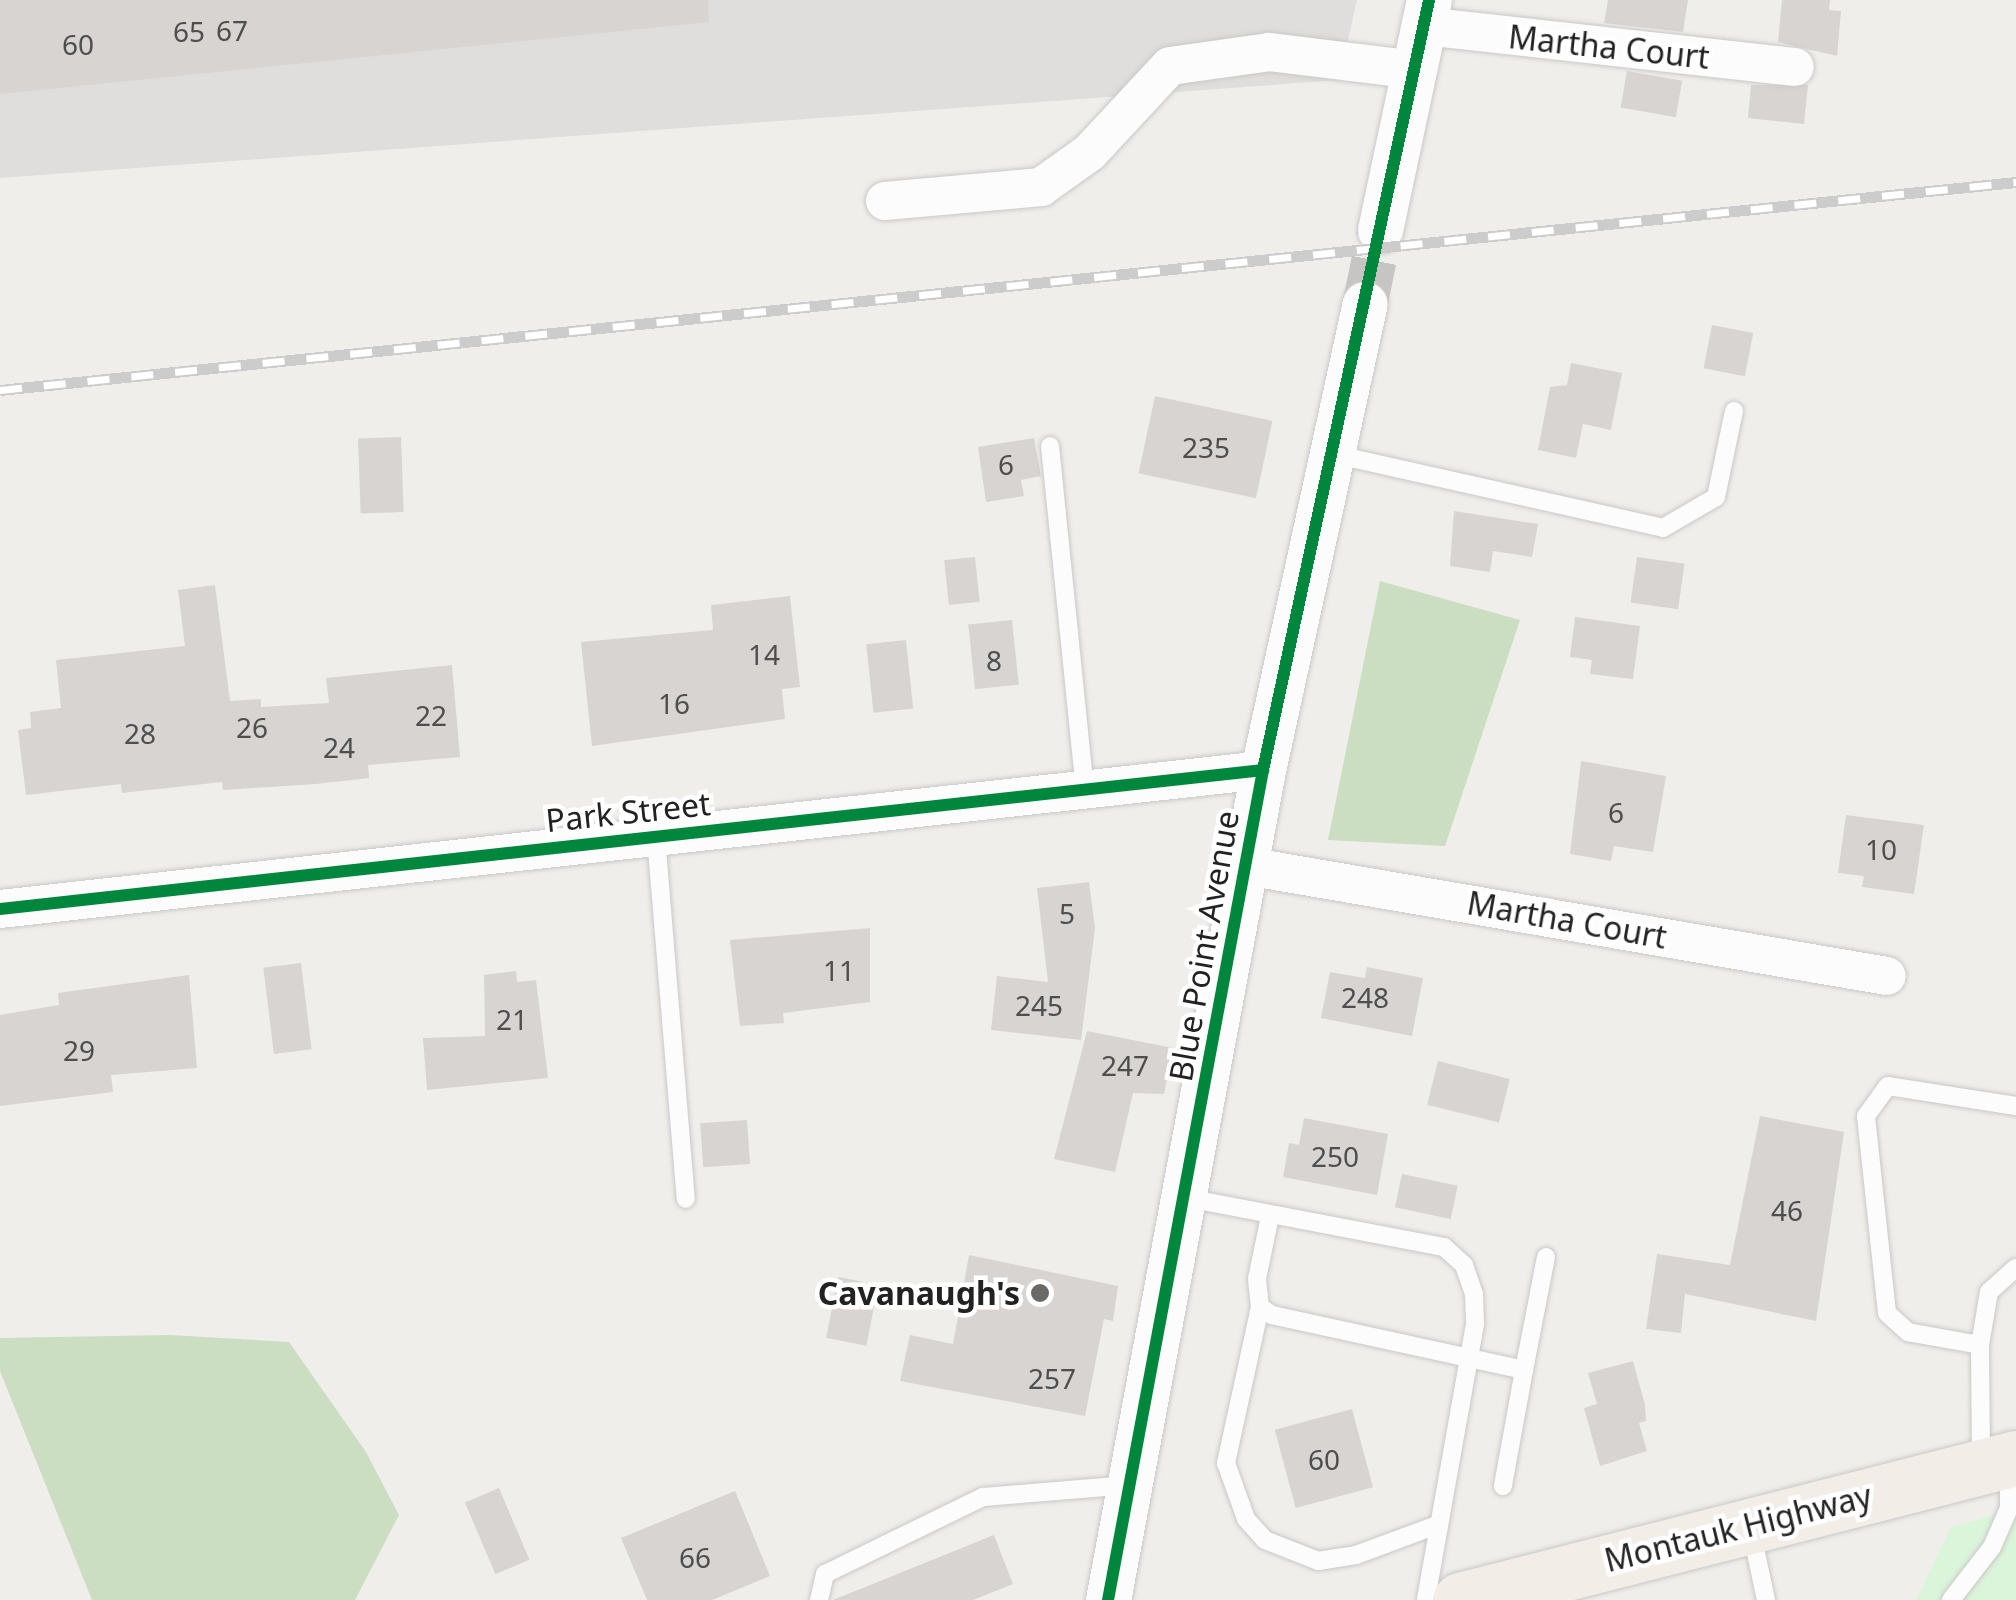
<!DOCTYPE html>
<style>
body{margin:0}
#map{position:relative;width:2016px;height:1600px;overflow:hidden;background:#f0eeeb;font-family:"Noto Sans",sans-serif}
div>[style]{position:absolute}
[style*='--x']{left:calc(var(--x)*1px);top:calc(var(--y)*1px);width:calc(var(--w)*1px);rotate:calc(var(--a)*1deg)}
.residential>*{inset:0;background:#dfdedc}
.forest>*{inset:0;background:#cbdec1}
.park>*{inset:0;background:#daf5da}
.building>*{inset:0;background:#d7d4d2;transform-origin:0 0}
.tertiary-tunnel>*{height:45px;margin-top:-22.5px;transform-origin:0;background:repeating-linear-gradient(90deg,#c7c5c3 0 45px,transparent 0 67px)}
.roads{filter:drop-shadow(0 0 2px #c9c8c7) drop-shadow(0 0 2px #c9c8c7)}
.service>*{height:18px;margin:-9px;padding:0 9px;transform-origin:9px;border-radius:9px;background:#fdfcfc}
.minor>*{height:38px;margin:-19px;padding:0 19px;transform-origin:19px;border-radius:19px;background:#fdfcfc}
.tertiary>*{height:45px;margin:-22.5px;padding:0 22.5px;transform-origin:22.5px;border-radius:22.5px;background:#fdfcfc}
.primary>*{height:55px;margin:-27.5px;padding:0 27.5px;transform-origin:27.5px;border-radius:27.5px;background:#f3ede7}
.rail>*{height:11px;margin-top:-5.5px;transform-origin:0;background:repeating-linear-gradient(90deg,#fff 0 22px,#ccc 0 44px);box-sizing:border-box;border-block:2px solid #ccc}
.cycleway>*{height:12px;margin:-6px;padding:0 6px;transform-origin:6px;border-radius:6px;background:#00873e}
.dots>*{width:28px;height:28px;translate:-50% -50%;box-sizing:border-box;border:5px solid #fff;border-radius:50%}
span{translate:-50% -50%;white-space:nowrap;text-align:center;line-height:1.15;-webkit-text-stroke:9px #fff;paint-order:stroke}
.number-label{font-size:28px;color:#4f4e4e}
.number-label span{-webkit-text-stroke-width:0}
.street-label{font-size:32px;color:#222}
.poi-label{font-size:32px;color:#222;font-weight:700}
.right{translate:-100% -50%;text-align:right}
</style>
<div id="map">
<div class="residential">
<div style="clip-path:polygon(0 0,1357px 0,1339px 80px,0 178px)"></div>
</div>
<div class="forest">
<div style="clip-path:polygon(1380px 581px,1520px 620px,1445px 846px,1328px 840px)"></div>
<div style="clip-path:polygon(170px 1335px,289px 1342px,366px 1452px,399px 1515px,355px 1600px,92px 1600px,0 1371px,0 1338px)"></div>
</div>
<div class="park">
<div style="clip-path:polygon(2016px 1509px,2016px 1600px,1916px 1600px,1951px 1527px)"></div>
</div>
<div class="building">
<div style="clip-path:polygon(0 0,708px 0,709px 22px,0 94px)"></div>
<div style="clip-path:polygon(1608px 0,1688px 0,1683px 32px,1604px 23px)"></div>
<div style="clip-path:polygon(1782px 0,1830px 0,1829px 10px,1841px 11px,1837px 56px,1778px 42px)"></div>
<div style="left:1627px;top:71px;width:56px;height:37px;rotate:10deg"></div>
<div style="clip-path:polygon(1751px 85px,1808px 85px,1804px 124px,1748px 118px)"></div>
<div style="left:1712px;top:325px;width:42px;height:44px;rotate:11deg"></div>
<div style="clip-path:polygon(1571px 363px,1622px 373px,1611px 430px,1583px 424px,1576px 458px,1538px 450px,1550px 387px,1567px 385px)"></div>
<div style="left:1155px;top:396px;width:120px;height:79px;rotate:12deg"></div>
<div style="left:401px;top:437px;width:75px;height:43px;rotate:88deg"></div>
<div style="clip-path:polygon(1034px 438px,1041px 476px,1021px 480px,1024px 496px,986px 502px,978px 447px)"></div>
<div style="clip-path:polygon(1454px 511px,1538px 524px,1532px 557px,1493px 551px,1490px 572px,1450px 566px)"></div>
<div style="left:975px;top:557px;width:45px;height:31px;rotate:84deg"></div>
<div style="left:1637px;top:557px;width:48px;height:46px;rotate:8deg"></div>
<div style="clip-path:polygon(215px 585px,230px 701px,261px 699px,261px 707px,329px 703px,326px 678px,452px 665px,460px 757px,368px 765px,369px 778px,316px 784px,223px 790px,222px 782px,122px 793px,121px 784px,26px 795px,18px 730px,31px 728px,30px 712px,61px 708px,56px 660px,185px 646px,178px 590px)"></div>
<div style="clip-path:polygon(790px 596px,800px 687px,782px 689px,785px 719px,592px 746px,581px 642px,713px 630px,711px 605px)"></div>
<div style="clip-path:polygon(1575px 617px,1640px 626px,1633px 679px,1590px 674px,1592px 660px,1570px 657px)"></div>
<div style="left:1012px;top:620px;width:65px;height:44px;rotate:84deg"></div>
<div style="left:906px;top:640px;width:69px;height:40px;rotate:84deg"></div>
<div style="clip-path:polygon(1581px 761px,1666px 776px,1653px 852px,1614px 846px,1611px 861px,1570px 854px)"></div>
<div style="clip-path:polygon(1846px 815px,1924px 825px,1914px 894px,1862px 887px,1864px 876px,1838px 873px)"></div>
<div style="clip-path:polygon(1089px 882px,1095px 928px,1081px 1040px,991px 1030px,997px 976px,1048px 982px,1037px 888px)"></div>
<div style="clip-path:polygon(870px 928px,870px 1002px,783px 1013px,784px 1023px,740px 1026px,730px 940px)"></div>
<div style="left:301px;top:963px;width:87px;height:38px;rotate:83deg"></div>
<div style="clip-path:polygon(1367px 967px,1423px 978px,1412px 1036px,1321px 1018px,1330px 972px,1365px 978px)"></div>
<div style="clip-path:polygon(516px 971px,517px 982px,536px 980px,548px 1078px,427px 1090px,423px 1038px,485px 1036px,484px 975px)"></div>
<div style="clip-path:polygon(189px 975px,197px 1068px,111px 1075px,113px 1092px,0 1106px,0 1015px,59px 1005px,58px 993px)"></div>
<div style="clip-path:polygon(1087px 1031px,1173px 1048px,1164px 1094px,1133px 1093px,1115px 1172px,1054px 1159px)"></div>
<div style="left:1438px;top:1061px;width:74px;height:45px;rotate:14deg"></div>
<div style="clip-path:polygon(1760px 1116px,1844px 1132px,1816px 1321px,1685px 1294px,1681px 1333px,1646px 1329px,1657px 1254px,1730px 1265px)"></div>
<div style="clip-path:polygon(1304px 1118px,1388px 1134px,1377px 1195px,1283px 1177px,1289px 1143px,1299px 1145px)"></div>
<div style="left:747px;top:1120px;width:44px;height:47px;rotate:86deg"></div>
<div style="left:1402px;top:1174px;width:57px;height:34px;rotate:12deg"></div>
<div style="clip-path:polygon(969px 1255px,1118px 1286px,1113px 1321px,1104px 1319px,1085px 1416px,900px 1381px,910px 1335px,953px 1344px)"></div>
<div style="left:838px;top:1277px;width:41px;height:62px;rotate:11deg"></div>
<div style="clip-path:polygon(1633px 1361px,1645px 1405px,1646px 1421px,1639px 1423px,1647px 1451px,1600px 1466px,1584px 1408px,1597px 1404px,1588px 1373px)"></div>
<div style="left:1352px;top:1409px;width:81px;height:80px;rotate:75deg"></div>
<div style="left:499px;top:1488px;width:78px;height:37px;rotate:67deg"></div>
<div style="clip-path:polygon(735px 1491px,770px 1576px,712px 1600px,647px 1600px,621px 1538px)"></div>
<div style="clip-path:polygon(994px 1535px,1013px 1584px,973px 1600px,833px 1600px)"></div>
</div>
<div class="tertiary-tunnel">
<div style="--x:1365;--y:304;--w:76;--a:-78.5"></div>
</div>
<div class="roads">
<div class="service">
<div style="--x:1050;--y:446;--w:345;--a:84.2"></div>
<div style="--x:1333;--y:454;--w:338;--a:12.6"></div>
<div style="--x:1663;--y:528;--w:61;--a:-30.3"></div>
<div style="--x:1716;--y:497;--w:88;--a:-78.2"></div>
<div style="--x:656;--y:837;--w:363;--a:85.3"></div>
<div style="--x:1187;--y:1198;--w:262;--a:10.8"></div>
<div style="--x:1444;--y:1247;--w:27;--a:42"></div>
<div style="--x:1464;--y:1265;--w:31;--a:71"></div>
<div style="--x:1474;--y:1294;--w:30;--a:88"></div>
<div style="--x:1475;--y:1324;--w:280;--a:100.1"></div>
<div style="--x:1270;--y:1216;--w:64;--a:101.7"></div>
<div style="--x:1257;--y:1279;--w:28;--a:84"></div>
<div style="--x:1260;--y:1307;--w:14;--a:34"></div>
<div style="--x:1272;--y:1315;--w:258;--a:12.3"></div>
<div style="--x:1524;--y:1370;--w:118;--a:100.3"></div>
<div style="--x:1260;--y:1307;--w:160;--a:102.3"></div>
<div style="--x:1226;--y:1463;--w:59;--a:70.3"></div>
<div style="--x:1246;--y:1519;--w:28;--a:48"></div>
<div style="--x:1265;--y:1540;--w:57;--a:21.6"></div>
<div style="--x:1318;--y:1561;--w:38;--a:-9"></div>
<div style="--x:1356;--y:1555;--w:83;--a:-20.4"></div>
<div style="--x:1980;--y:1345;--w:73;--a:-169.8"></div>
<div style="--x:1908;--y:1332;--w:28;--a:-138"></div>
<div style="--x:1887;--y:1313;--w:198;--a:-96.1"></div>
<div style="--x:1866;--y:1116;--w:37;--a:-54"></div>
<div style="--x:1888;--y:1086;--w:130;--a:8.9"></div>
<div style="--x:1524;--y:1370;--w:115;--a:-79"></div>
<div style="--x:1981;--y:1461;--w:116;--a:-90.5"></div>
<div style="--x:1980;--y:1345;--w:54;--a:-80.4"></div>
<div style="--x:1989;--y:1292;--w:36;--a:-42"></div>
<div style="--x:1751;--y:1530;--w:72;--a:77.9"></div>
<div style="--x:819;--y:1600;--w:27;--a:-77"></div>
<div style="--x:825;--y:1574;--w:176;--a:-26"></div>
<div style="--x:983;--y:1497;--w:147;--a:-4.7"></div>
<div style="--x:1951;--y:1600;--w:67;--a:-52.3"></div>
<div style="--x:1992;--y:1547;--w:43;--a:-66.4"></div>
<div style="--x:2009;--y:1508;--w:40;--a:-90"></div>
</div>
<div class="minor">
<div style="--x:1424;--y:26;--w:373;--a:6.3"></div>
<div style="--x:885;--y:201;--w:157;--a:-5.1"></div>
<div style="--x:1041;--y:187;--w:60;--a:-35.5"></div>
<div style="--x:1090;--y:152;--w:117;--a:-47.1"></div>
<div style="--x:1170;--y:66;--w:100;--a:-8"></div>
<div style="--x:1269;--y:52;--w:147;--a:7"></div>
<div style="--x:1246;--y:866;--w:650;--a:9.74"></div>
<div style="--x:0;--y:909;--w:1271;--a:-6.28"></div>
</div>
<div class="tertiary">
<div style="--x:1380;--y:230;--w:235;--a:-78"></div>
<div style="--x:1108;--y:1600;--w:844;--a:-79.42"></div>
<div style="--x:1263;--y:770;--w:477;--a:-77.7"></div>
</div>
<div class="primary">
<div style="--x:1460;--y:1600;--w:574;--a:-14.33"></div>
</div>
</div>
<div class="rail">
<div style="--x:0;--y:390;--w:2027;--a:-5.89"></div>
</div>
<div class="cycleway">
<div style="--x:0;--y:909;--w:1271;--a:-6.28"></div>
<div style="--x:1108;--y:1600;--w:844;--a:-79.42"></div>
<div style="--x:1263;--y:770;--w:788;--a:-77.83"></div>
</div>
<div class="dots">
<div style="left:1040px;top:1293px;background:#6a6968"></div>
</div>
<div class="number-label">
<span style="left:232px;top:30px">67</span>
<span style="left:189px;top:31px">65</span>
<span style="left:78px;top:44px">60</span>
<span style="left:1206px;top:447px">235</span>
<span style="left:1006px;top:464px">6</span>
<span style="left:764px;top:654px">14</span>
<span style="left:994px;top:660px">8</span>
<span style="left:674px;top:703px">16</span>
<span style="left:431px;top:715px">22</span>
<span style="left:252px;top:727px">26</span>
<span style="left:140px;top:733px">28</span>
<span style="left:339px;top:747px">24</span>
<span style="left:1616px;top:812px">6</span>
<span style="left:1881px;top:849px">10</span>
<span style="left:1067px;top:913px">5</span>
<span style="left:839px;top:970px">11</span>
<span style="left:1365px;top:997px">248</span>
<span style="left:1039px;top:1005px">245</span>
<span style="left:512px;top:1019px">21</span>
<span style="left:79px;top:1050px">29</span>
<span style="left:1125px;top:1065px">247</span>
<span style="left:1335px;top:1156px">250</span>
<span style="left:1787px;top:1210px">46</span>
<span style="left:1052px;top:1378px">257</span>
<span style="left:1324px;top:1459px">60</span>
<span style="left:695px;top:1557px">66</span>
</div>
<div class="street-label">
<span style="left:1609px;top:47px;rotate:6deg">Martha Court</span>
<span style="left:628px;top:812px;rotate:-6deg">Park Street</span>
<span style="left:1567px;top:920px;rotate:10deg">Martha Court</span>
<span style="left:1204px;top:946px;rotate:-80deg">Blue Point Avenue</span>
<span style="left:1738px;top:1528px;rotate:-14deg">Montauk Highway</span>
</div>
<div class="poi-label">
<span class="right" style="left:1020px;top:1293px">Cavanaugh's</span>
</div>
</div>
